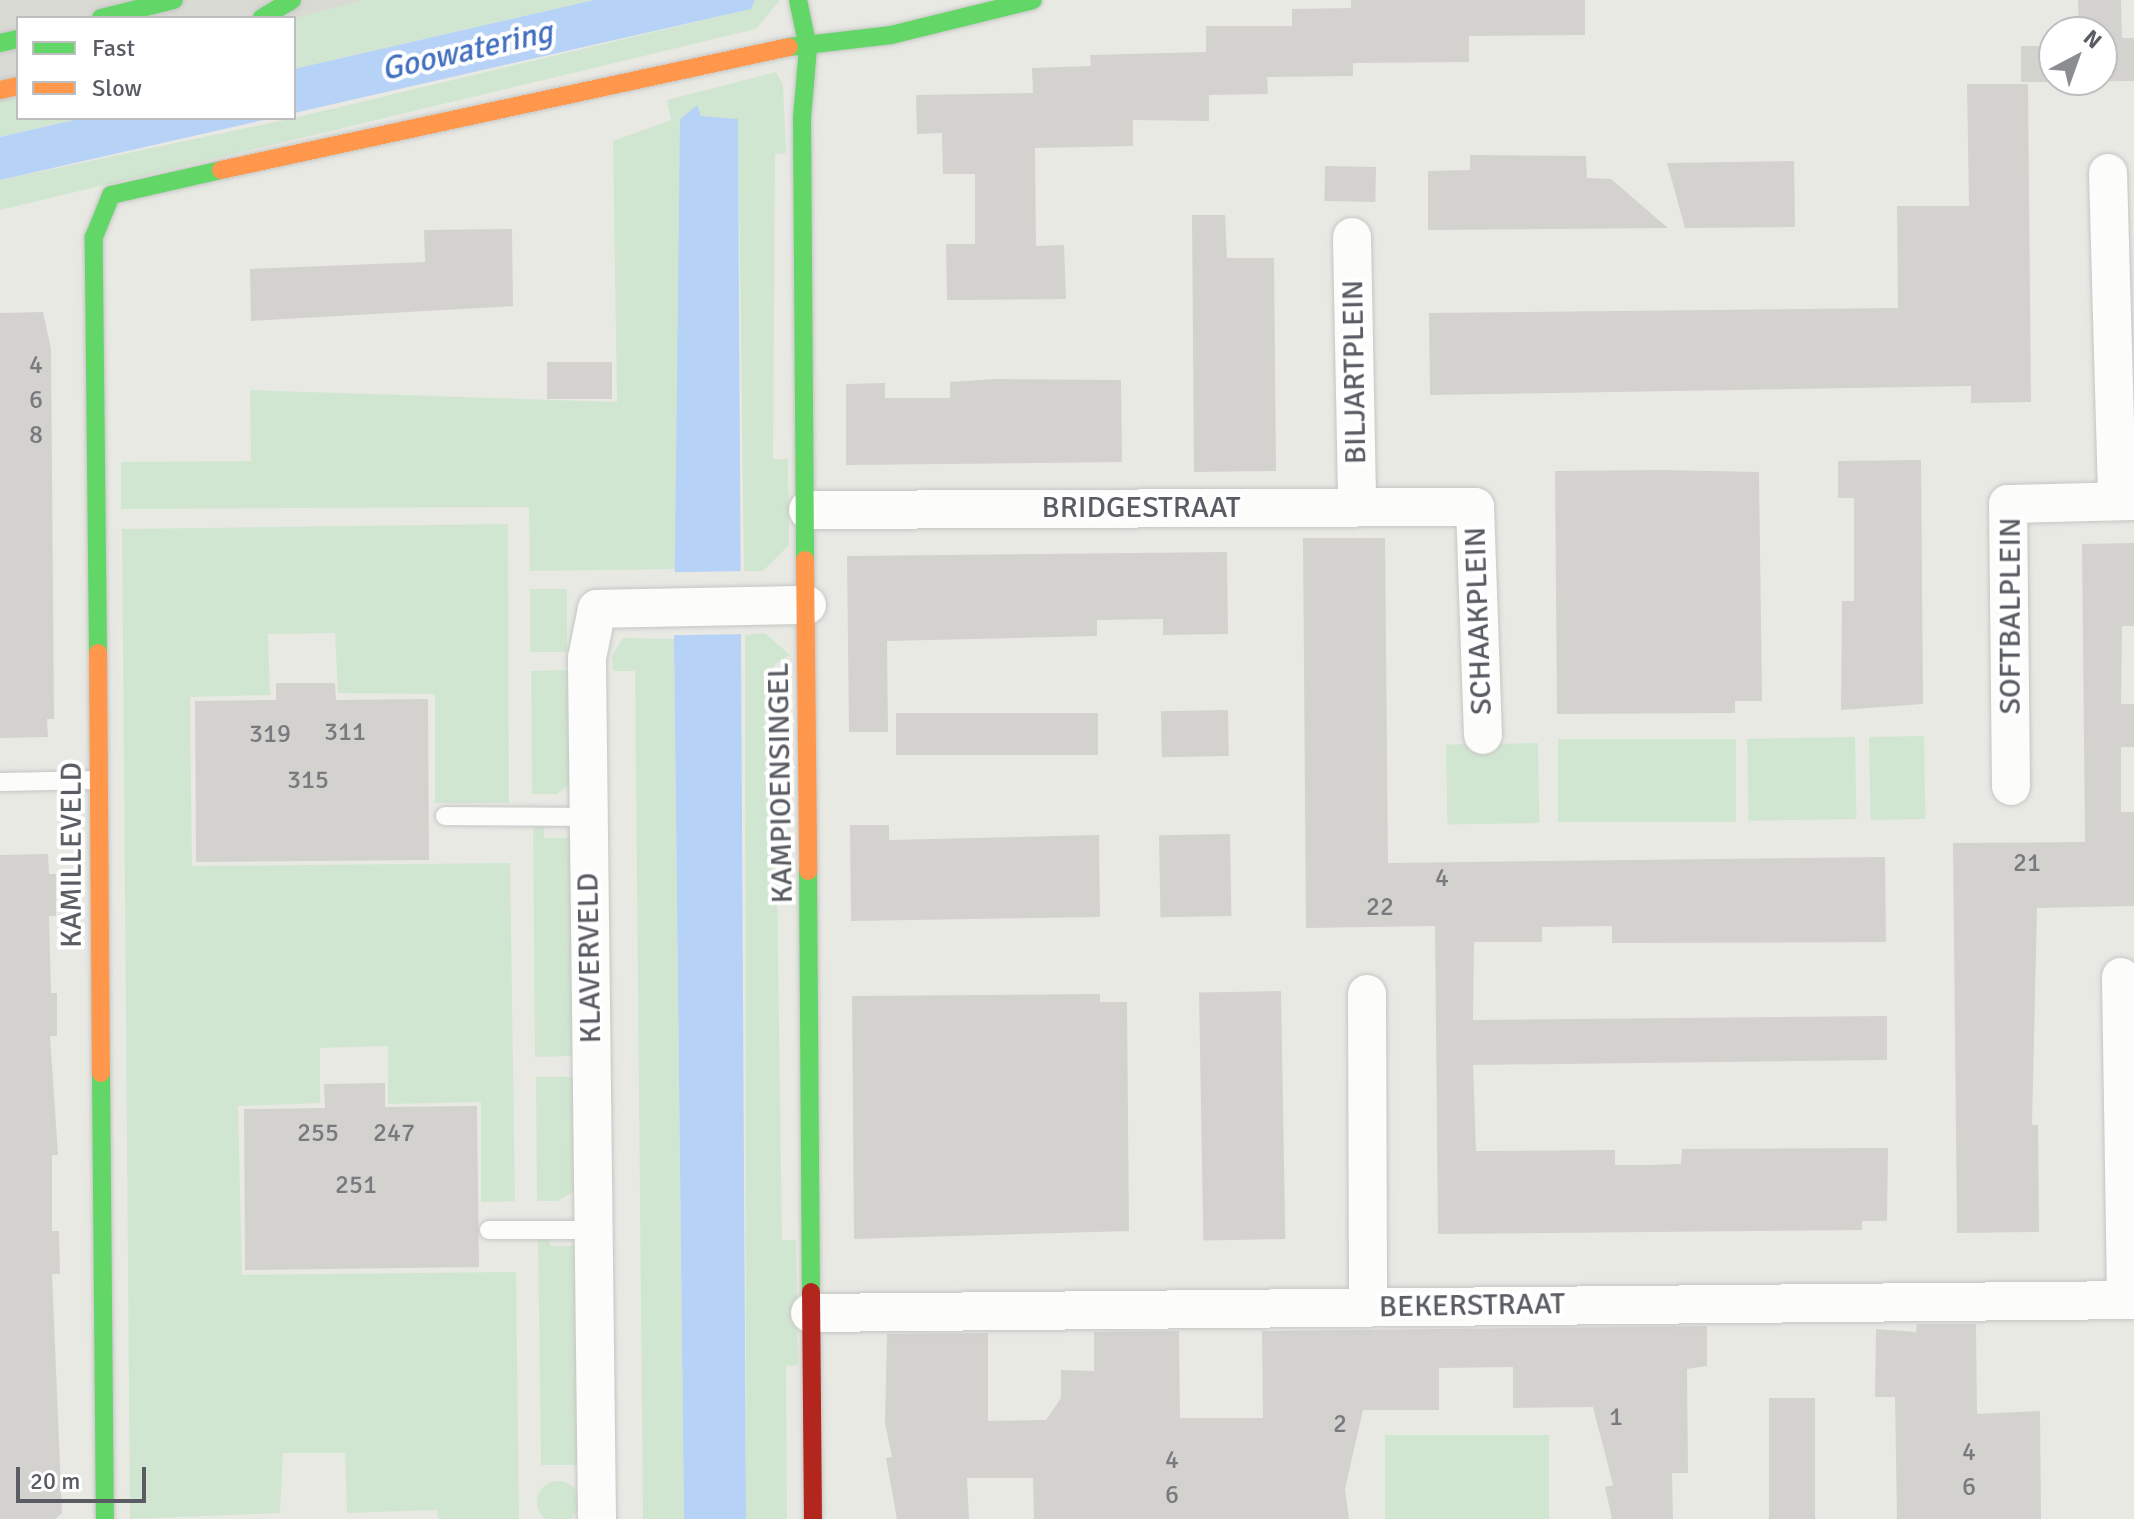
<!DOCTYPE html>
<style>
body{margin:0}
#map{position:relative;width:2134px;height:1519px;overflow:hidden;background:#e9e9e4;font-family:Signika,sans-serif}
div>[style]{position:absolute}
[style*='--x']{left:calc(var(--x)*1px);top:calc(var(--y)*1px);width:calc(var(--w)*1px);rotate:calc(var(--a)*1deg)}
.industrial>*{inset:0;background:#dadad5}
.green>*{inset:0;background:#d1e6d1;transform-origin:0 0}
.round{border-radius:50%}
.water>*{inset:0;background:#b6d2f6}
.pier>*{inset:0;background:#e9e9e4;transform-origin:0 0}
.building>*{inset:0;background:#d3d2cf;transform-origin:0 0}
.roads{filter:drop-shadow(0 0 2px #c5c6c4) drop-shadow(0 0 2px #c5c6c4)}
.lane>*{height:18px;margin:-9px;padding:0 9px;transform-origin:9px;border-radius:9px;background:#fcfcfb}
.street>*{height:38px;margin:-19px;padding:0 19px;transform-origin:19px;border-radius:19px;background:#fcfcfb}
.fast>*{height:18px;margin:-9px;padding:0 9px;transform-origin:9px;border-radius:9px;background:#63d668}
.slow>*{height:18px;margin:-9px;padding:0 9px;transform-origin:9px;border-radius:9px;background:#ff974d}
.jam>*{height:18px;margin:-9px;padding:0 9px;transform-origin:9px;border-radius:9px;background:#b3261e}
span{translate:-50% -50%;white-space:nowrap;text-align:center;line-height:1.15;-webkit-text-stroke:8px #fff;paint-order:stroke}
.number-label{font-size:26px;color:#787a7e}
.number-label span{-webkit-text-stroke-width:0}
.street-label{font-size:30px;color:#595c62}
.water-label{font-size:32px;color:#4470bf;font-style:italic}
.legend{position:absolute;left:16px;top:16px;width:280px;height:104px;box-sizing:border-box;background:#fff;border:2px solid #bdbec0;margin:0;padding:10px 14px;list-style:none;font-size:24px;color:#595c62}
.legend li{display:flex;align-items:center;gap:16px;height:40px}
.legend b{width:40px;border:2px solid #bdbec0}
.north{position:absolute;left:2038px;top:16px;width:80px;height:80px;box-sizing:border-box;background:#fff;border:2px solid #bdbec0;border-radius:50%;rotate:41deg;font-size:22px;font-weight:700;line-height:32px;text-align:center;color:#595c62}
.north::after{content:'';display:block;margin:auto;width:28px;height:36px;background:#8b8d90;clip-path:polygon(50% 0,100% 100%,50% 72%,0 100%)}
.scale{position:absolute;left:16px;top:1467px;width:130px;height:36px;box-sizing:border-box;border:4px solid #595c62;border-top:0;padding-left:10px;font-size:24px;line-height:28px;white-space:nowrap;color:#595c62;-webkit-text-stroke:6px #fff;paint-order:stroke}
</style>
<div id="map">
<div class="industrial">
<div style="clip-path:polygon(0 0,533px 0,294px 18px,18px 18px,18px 118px,0 123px)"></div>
</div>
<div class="green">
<div style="clip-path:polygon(362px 0,594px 0,294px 69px,294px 19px)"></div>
<div style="clip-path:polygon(755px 0,780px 0,756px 29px,0 210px,0 180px,294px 118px,750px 9px)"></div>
<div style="clip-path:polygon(776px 72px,783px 85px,786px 153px,775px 154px,773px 459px,788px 459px,789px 545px,763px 571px,744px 571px,738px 119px,681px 119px,676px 569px,530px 571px,529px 507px,121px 509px,121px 462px,251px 461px,250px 390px,617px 402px,613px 141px,671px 120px,667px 100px)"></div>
<div style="clip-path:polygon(18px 98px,18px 118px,83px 118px,0 137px,0 102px)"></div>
<div style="clip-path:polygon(508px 524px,509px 803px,435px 803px,435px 694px,338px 693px,335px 633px,268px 634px,270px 695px,190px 697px,192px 866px,510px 863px,515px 1201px,481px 1202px,481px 1102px,388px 1104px,388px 1046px,320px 1048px,320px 1103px,238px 1106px,242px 1275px,516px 1272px,519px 1519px,438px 1519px,437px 1510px,347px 1513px,345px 1453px,283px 1453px,280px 1513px,130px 1519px,122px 529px)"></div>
<div style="left:530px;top:589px;width:37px;height:63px"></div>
<div style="clip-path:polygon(765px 633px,790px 655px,774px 665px,782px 1240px,796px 1240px,798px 1365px,786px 1366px,787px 1519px,746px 1519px,745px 635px)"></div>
<div style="clip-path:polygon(623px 638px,674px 639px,684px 1519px,643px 1519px,635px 671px,613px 671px,612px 656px)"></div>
<div style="clip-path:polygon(569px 670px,570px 784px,557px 794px,532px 794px,531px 671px)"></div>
<div style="left:1924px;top:736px;width:83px;height:55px;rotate:89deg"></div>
<div style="left:1855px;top:737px;width:82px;height:108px;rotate:89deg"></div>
<div style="left:1736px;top:739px;width:83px;height:178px;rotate:90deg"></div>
<div style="left:1538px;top:743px;width:80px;height:92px;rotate:89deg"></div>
<div style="clip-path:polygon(533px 822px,544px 822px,544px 838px,570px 838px,573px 1056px,535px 1057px)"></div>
<div style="clip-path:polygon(536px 1077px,573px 1077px,574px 1191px,558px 1201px,537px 1201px)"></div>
<div style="clip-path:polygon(538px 1235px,549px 1235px,550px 1246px,575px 1246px,577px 1465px,541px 1465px)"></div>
<div style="left:1385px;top:1435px;width:164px;height:85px"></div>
<div class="round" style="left:537px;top:1481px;width:42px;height:42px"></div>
</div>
<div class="water">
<div style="clip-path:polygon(594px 0,755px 0,751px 9px,294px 113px,294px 69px)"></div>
<div style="clip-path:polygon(697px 105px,701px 116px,738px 119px,746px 1519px,684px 1519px,674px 639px,680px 119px)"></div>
<div style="clip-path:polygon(83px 118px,272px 118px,0 180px,0 137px)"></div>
</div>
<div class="pier">
<div style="left:748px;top:571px;width:63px;height:76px;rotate:89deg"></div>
</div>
<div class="building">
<div style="clip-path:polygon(1351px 0,1585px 0,1585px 35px,1469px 36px,1469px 62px,1353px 63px,1353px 76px,1267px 77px,1268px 94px,1209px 95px,1209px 121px,1133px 120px,1133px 146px,1035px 148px,1036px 246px,1064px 245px,1066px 299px,947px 300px,946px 244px,975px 244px,975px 174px,943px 174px,942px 133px,917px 134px,916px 95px,1033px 93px,1032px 68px,1091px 66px,1090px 55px,1206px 52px,1206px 26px,1292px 26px,1292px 9px,1351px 8px)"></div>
<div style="clip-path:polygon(2078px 0,2121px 0,2122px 38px,2134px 38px,2134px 81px,2021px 82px,2021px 46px,2054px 46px,2054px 80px,2102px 80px,2102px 32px,2079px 32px)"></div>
<div style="clip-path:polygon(1967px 84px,2028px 84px,2031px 402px,1971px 403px,1971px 386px,1430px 395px,1429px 313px,1898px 308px,1897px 206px,1969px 206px)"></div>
<div style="clip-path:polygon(1470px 155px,1586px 156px,1587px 178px,1611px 179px,1668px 228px,1428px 230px,1428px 171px,1470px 170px)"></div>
<div style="clip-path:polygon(1794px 161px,1795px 227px,1685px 228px,1667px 163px)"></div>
<div style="left:1325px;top:166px;width:51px;height:35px;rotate:1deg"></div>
<div style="clip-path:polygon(1192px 215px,1225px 215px,1227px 258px,1274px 258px,1276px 471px,1194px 472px)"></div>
<div style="clip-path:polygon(512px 229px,513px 306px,251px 321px,250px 269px,425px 262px,424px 230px)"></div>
<div style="clip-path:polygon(43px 312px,51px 349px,54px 719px,47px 719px,48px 737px,0 738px,0 313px)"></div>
<div style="left:547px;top:362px;width:65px;height:37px"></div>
<div style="clip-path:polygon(995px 379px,1121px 380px,1122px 462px,846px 465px,846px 384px,885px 383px,885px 398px,950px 398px,950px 382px)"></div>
<div style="clip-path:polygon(1921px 460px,1923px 704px,1841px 710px,1842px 601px,1854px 601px,1854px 498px,1838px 498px,1838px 461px)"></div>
<div style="clip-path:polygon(1661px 470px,1759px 472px,1762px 701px,1735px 701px,1735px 713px,1557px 714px,1555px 471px)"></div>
<div style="clip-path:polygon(1303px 538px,1385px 538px,1388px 863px,1885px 857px,1886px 942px,1612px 943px,1612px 926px,1542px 927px,1542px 942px,1474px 942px,1473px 1020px,1887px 1016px,1887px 1060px,1473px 1065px,1476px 1151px,1615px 1150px,1615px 1165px,1649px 1165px,1681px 1164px,1682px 1149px,1888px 1148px,1887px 1221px,1862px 1221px,1862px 1230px,1438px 1234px,1435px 926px,1306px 928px)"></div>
<div style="clip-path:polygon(2134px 543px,2134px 626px,2122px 626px,2121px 704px,2134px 704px,2134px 747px,2121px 747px,2121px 812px,2134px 812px,2134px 906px,2037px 908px,2032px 1125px,2038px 1125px,2039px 1232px,1957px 1233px,1953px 843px,2085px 842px,2082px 544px)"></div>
<div style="clip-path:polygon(1227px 552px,1228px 634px,1163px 635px,1163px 619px,1097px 620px,1097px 636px,887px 641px,888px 732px,849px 732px,847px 556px)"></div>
<div style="clip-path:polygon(276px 683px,335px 683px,336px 700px,428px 699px,429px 860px,196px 862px,195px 701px,276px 700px)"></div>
<div style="left:1228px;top:710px;width:46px;height:67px;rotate:89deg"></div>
<div style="left:1098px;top:713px;width:42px;height:202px;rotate:90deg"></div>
<div style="clip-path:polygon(850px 825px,889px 825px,889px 840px,1099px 835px,1100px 917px,851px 921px)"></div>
<div style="left:1230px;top:834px;width:82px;height:71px;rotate:89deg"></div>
<div style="clip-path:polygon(48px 854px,49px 874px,56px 874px,56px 916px,49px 916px,51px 993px,57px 993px,57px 1036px,50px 1036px,58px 1155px,52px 1155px,52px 1231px,59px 1231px,60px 1274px,52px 1274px,62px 1513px,55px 1519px,0 1519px,0 855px)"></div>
<div style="left:1281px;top:991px;width:248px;height:82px;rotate:89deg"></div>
<div style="clip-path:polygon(1100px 994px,1100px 1002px,1127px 1002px,1129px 1231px,854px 1239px,852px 996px)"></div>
<div style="clip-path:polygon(385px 1083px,385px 1107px,477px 1106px,479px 1267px,245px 1270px,244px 1109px,325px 1108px,324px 1084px)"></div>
<div style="clip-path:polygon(1917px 1324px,1976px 1324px,1977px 1414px,2040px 1411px,2041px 1519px,1897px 1519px,1895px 1397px,1875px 1397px,1876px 1329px,1916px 1332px)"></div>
<div style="clip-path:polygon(1707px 1326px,1707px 1366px,1687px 1369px,1688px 1473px,1672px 1473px,1673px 1519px,1612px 1519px,1605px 1487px,1613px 1485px,1593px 1407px,1513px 1408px,1513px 1367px,1439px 1368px,1439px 1410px,1363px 1410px,1345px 1489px,1349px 1519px,1034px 1519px,1033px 1478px,967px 1478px,969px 1519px,897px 1519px,886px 1458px,892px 1457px,885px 1423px,887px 1334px,988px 1333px,988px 1421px,1046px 1420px,1061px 1398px,1061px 1370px,1094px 1371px,1094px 1332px,1179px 1331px,1180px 1418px,1263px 1418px,1262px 1331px)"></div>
<div style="left:1815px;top:1398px;width:121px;height:46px;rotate:90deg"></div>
</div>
<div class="roads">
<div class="lane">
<div style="--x:0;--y:782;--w:99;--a:-1.2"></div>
<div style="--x:445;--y:816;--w:143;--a:0.4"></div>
<div style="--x:489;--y:1230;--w:104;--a:0"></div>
</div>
<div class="street">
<div style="--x:2108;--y:173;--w:328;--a:88.4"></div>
<div style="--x:1352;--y:237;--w:270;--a:88.9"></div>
<div style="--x:808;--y:510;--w:667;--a:-0.26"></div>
<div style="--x:1475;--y:507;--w:228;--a:88"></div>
<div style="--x:2011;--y:786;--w:282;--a:-90.6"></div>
<div style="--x:2008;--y:504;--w:126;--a:-1.4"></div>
<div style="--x:2121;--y:977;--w:323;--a:89.1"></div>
<div style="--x:1367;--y:994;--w:314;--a:89.8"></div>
<div style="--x:810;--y:1313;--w:1324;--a:-0.56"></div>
<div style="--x:597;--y:1519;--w:861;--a:-90.67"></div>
<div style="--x:587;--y:658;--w:50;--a:-78.5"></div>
<div style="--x:597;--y:609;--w:210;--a:-1.1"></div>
</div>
<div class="fast">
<div style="--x:798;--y:0;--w:49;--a:78.2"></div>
<div style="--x:808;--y:48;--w:70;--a:94.9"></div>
<div style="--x:802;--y:118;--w:442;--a:89.6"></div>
<div style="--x:101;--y:18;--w:75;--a:-13.9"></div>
<div style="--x:262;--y:18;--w:35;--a:-31"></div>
<div style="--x:0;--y:43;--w:18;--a:-13"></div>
<div style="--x:789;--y:47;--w:103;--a:-6.7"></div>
<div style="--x:891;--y:35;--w:146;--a:-13.8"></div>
<div style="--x:98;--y:653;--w:416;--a:-90.6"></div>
<div style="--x:94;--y:237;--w:45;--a:-68"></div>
<div style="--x:111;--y:195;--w:113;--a:-12.8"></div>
<div style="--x:808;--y:871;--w:421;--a:89.6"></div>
<div style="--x:101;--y:1073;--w:446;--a:89.5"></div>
</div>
<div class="slow">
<div style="--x:0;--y:90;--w:18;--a:-13"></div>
<div style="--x:221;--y:170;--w:581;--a:-12.22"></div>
<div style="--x:805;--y:560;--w:311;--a:89.4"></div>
<div style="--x:98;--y:653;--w:420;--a:89.6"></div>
</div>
<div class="jam">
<div style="--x:811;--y:1292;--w:227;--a:89.5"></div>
</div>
</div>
<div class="number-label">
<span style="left:36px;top:366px">4</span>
<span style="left:36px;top:401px">6</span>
<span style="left:36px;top:436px">8</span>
<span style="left:345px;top:733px">311</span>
<span style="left:270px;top:735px">319</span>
<span style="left:308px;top:781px">315</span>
<span style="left:2027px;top:864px">21</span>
<span style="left:1442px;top:879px">4</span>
<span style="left:1380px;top:908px">22</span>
<span style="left:318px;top:1134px">255</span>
<span style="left:394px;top:1134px">247</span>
<span style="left:356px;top:1186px">251</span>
<span style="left:1616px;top:1418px">1</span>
<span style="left:1340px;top:1425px">2</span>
<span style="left:1969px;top:1453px">4</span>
<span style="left:1172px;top:1461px">4</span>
<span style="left:1969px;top:1488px">6</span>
<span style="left:1172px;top:1496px">6</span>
</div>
<div class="street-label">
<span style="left:1355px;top:372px;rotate:-91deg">BILJARTPLEIN</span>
<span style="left:1141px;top:508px">BRIDGESTRAAT</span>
<span style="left:2011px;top:616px;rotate:-90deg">SOFTBALPLEIN</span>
<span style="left:1479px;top:621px;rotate:-92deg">SCHAAKPLEIN</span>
<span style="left:781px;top:783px;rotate:-91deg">KAMPIOENSINGEL</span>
<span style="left:72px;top:855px;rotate:-90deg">KAMILLEVELD</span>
<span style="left:590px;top:958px;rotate:-91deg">KLAVERVELD</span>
<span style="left:1472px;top:1306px;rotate:-1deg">BEKERSTRAAT</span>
</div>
<div class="water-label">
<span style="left:467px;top:51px;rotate:-13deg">Goowatering</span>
</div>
<ul class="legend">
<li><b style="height:10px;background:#63d668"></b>Fast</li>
<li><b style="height:10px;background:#ff974d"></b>Slow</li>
</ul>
<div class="north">N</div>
<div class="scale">20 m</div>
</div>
